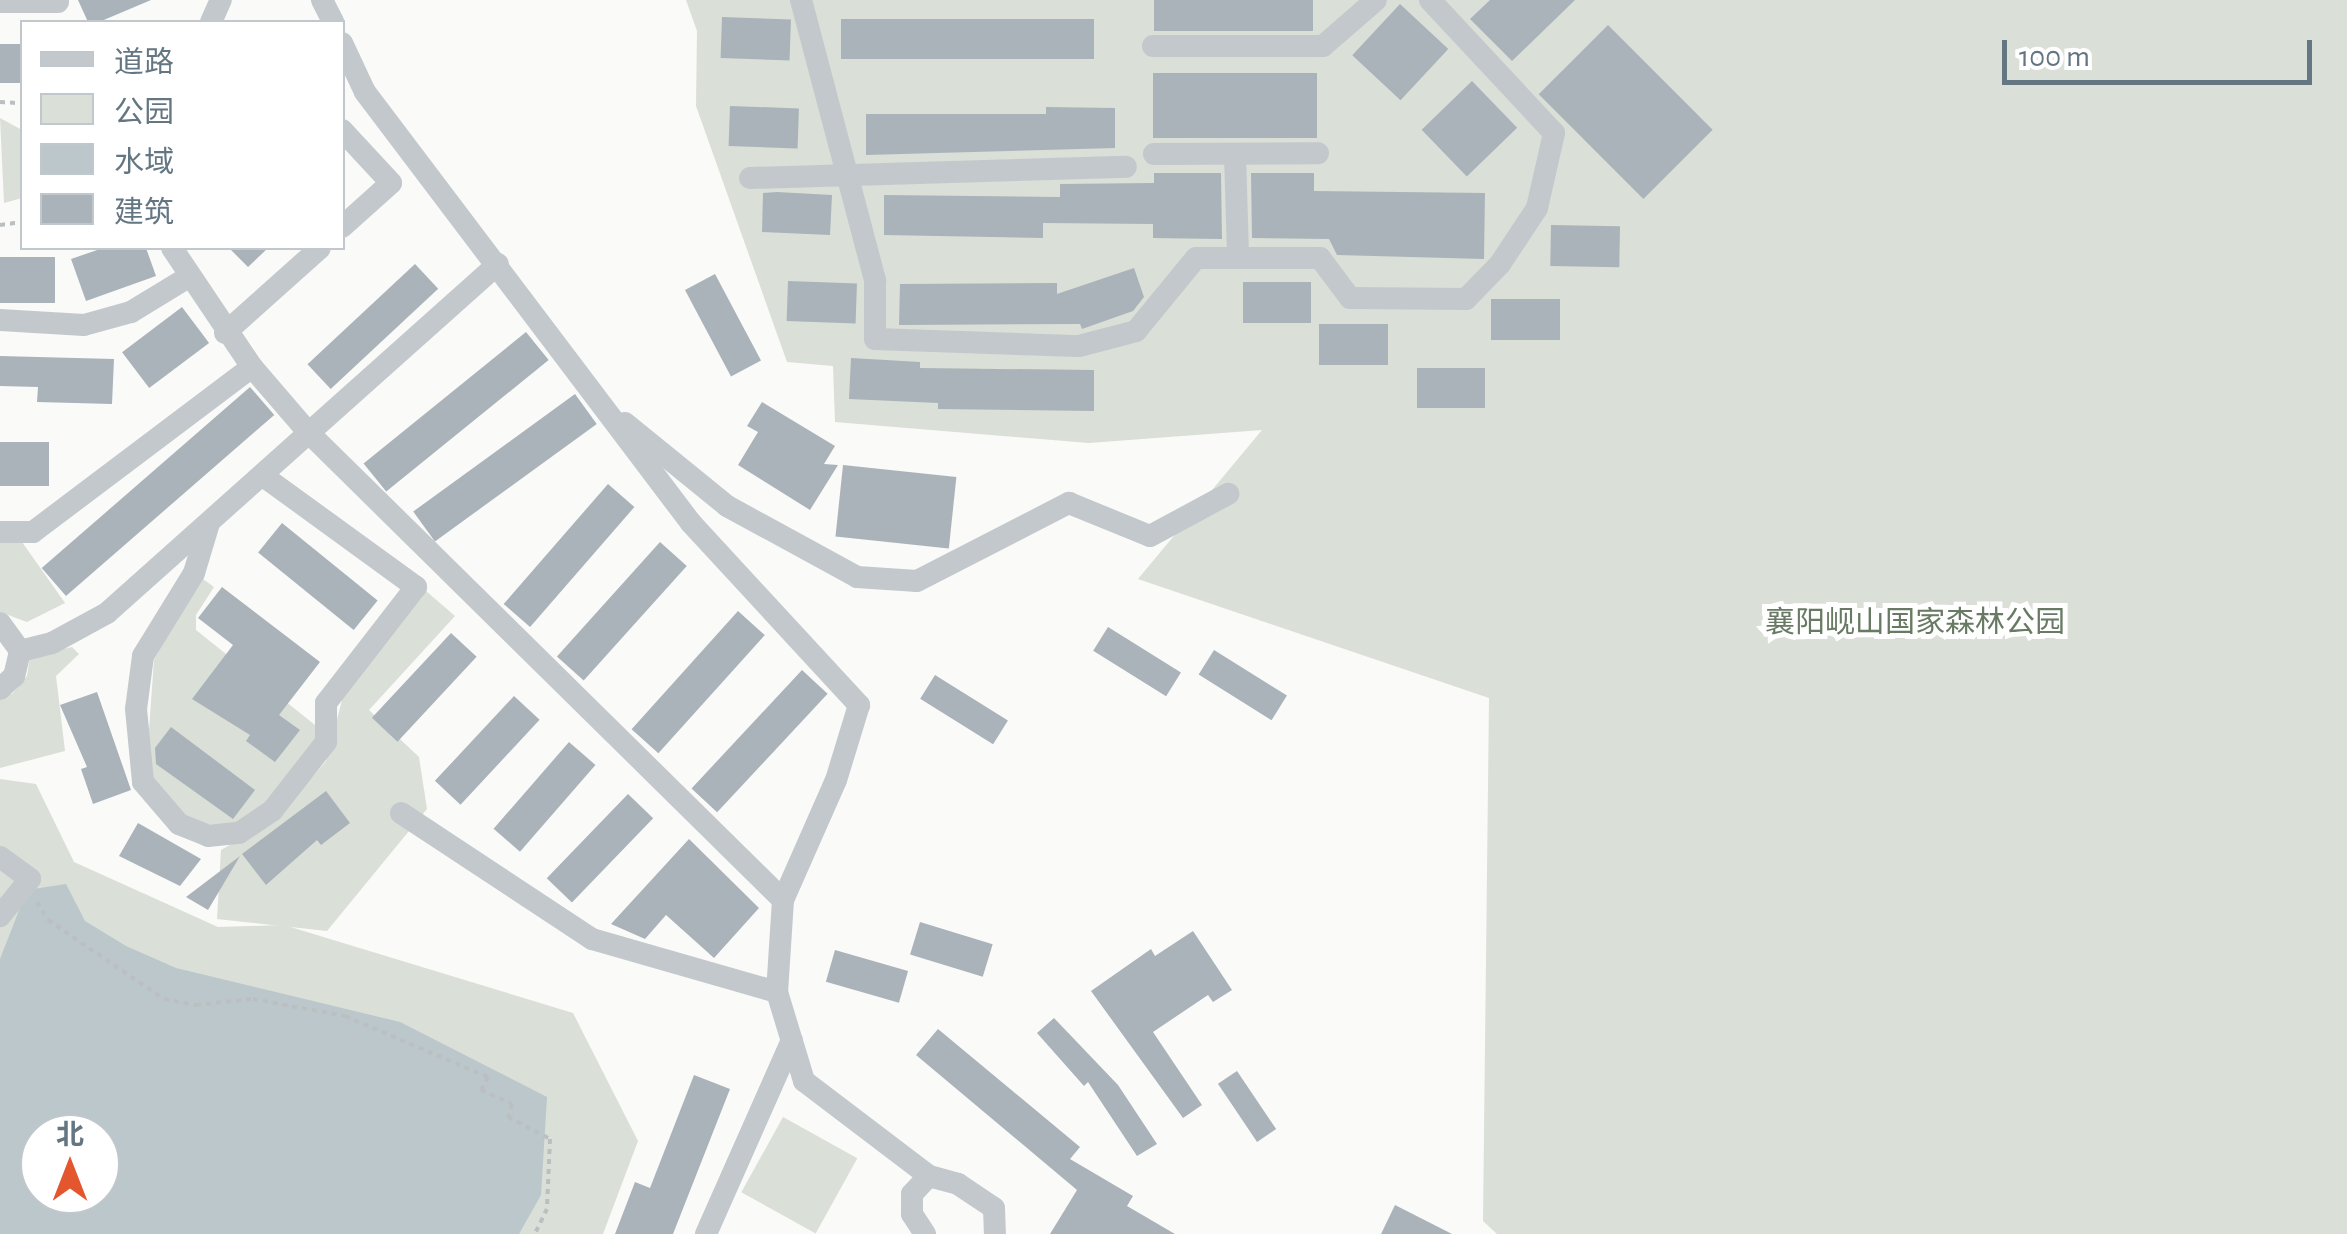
<!DOCTYPE html>
<meta charset="utf-8">
<style>
body{margin:0}
#map{position:relative;width:2347px;height:1234px;overflow:hidden;background:#fafaf8;font-family:"Alegreya Sans","Noto Sans SC",sans-serif}
div>[style]{position:absolute}
[style*='--x']{left:calc(var(--x)*1px);top:calc(var(--y)*1px);width:calc(var(--w)*1px);rotate:calc(var(--a)*1deg)}
.green>*{inset:0;background:#dadfd7;transform-origin:0 0}
.water>*{inset:0;background:#bbc7cb}
.building>*{inset:0;background:#aab3b9;transform-origin:0 0}
.path>*{height:4px;margin-top:-2px;transform-origin:0;background:repeating-linear-gradient(90deg,#bbbfc2 0 5px,transparent 0 10px)}
.minor>*{height:22px;margin:-11px;padding:0 11px;transform-origin:11px;border-radius:11px;background:#c3c8cc}
span{translate:-50% -50%;white-space:nowrap;text-align:center;line-height:1.15;-webkit-text-stroke:10px #fff;paint-order:stroke}
.park-label{font-size:30px;color:#687a64}
.legend{position:absolute;left:20px;top:20px;width:325px;height:230px;box-sizing:border-box;background:#fff;border:2px solid #c1c8cd;margin:0;padding:12px 18px;list-style:none;font-size:30px;color:#657683}
.legend li{display:flex;align-items:center;gap:20px;height:50px}
.legend b{width:50px;border:2px solid #c1c8cd}
.north{position:absolute;left:20px;top:1114px;width:100px;height:100px;box-sizing:border-box;background:#fff;border:2px solid #c1c8cd;border-radius:50%;rotate:0deg;font-size:28px;font-weight:700;line-height:40px;text-align:center;color:#657683}
.north::after{content:'';display:block;margin:auto;width:35px;height:45px;background:#e4572e;clip-path:polygon(50% 0,100% 100%,50% 72%,0 100%)}
.scale{position:absolute;left:2002px;top:40px;width:310px;height:45px;box-sizing:border-box;border:5px solid #657683;border-top:0;padding-left:12px;font-size:30px;line-height:35px;white-space:nowrap;color:#657683;-webkit-text-stroke:8px #fff;paint-order:stroke}
</style>
<div id="map">
<div class="green">
<div style="clip-path:polygon(686px 0,2347px 0,2347px 1234px,1497px 1234px,1483px 1221px,1489px 698px,1138px 579px,1262px 430px,1089px 443px,835px 422px,833px 366px,787px 362px,696px 106px,697px 31px)"></div>
<div style="clip-path:polygon(0 118px,22px 130px,22px 198px,4px 203px)"></div>
<div style="clip-path:polygon(0 542px,22px 542px,65px 603px,27px 622px,0 612px)"></div>
<div style="clip-path:polygon(199px 576px,214px 587px,196px 615px,196px 630px,320px 729px,318px 742px,270px 800px,238px 827px,189px 823px,146px 772px,154px 660px)"></div>
<div style="clip-path:polygon(426px 591px,455px 616px,369px 710px,419px 757px,427px 809px,327px 931px,217px 919px,221px 850px,278px 817px,326px 761px,345px 689px)"></div>
<div style="clip-path:polygon(72px 647px,79px 654px,56px 676px,65px 751px,0 768px,0 696px,12px 694px,27px 676px,30px 656px)"></div>
<div style="clip-path:polygon(evenodd,0 779px,36px 784px,74px 862px,218px 927px,284px 925px,573px 1013px,638px 1141px,603px 1234px,0 1234px,0 779px,40px 1134px,100px 1134px,100px 1194px,40px 1194px,40px 1134px)"></div>
<div style="left:783px;top:1117px;width:85px;height:86px;rotate:29deg"></div>
</div>
<div class="water">
<div style="clip-path:polygon(evenodd,66px 884px,85px 921px,126px 946px,176px 968px,400px 1022px,547px 1097px,541px 1195px,519px 1234px,0 1234px,0 959px,27px 890px,66px 884px,40px 1134px,100px 1134px,100px 1194px,40px 1194px,40px 1134px)"></div>
</div>
<div class="building">
<div style="clip-path:polygon(78px 0,151px 0,99px 22px,88px 22px)"></div>
<div style="left:1154px;top:0;width:159px;height:31px"></div>
<div style="clip-path:polygon(1490px 0,1575px 0,1512px 61px,1470px 19px)"></div>
<div style="left:1400px;top:4px;width:66px;height:70px;rotate:43deg"></div>
<div style="left:722px;top:17px;width:69px;height:41px;rotate:2deg"></div>
<div style="left:841px;top:19px;width:253px;height:40px"></div>
<div style="left:1608px;top:25px;width:148px;height:98px;rotate:45deg"></div>
<div style="left:0;top:44px;width:22px;height:39px"></div>
<div style="left:1153px;top:73px;width:164px;height:65px"></div>
<div style="left:1472px;top:81px;width:65px;height:70px;rotate:46deg"></div>
<div style="left:730px;top:106px;width:69px;height:40px;rotate:2deg"></div>
<div style="clip-path:polygon(1046px 107px,1115px 108px,1115px 148px,866px 155px,866px 114px,1046px 114px)"></div>
<div style="clip-path:polygon(1154px 173px,1221px 173px,1222px 239px,1153px 238px,1153px 224px,1043px 223px,1043px 238px,884px 235px,884px 195px,1060px 197px,1060px 184px,1154px 183px)"></div>
<div style="clip-path:polygon(1251px 173px,1314px 173px,1314px 191px,1485px 193px,1484px 259px,1337px 255px,1329px 239px,1252px 238px)"></div>
<div style="clip-path:polygon(777px 192px,832px 195px,830px 235px,762px 232px,763px 193px)"></div>
<div style="left:1551px;top:225px;width:69px;height:41px;rotate:1deg"></div>
<div style="clip-path:polygon(103px 248px,146px 248px,156px 276px,86px 301px,71px 259px)"></div>
<div style="clip-path:polygon(229px 248px,268px 248px,248px 267px)"></div>
<div style="left:55px;top:257px;width:46px;height:55px;rotate:90deg"></div>
<div style="left:415px;top:264px;width:34px;height:147px;rotate:47deg"></div>
<div style="clip-path:polygon(1134px 268px,1144px 297px,1133px 311px,1082px 329px,1080px 324px,899px 325px,900px 284px,1057px 283px,1057px 294px)"></div>
<div style="left:715px;top:274px;width:98px;height:34px;rotate:62deg"></div>
<div style="left:788px;top:281px;width:69px;height:40px;rotate:2deg"></div>
<div style="left:1243px;top:282px;width:68px;height:41px"></div>
<div style="left:1491px;top:299px;width:69px;height:41px"></div>
<div style="left:182px;top:307px;width:45px;height:75px;rotate:53deg"></div>
<div style="left:1319px;top:324px;width:69px;height:41px"></div>
<div style="left:526px;top:332px;width:36px;height:209px;rotate:51deg"></div>
<div style="clip-path:polygon(0 356px,114px 359px,112px 404px,37px 402px,38px 387px,0 386px)"></div>
<div style="clip-path:polygon(851px 358px,920px 362px,920px 368px,1094px 370px,1094px 411px,938px 409px,938px 403px,849px 399px)"></div>
<div style="left:1417px;top:368px;width:68px;height:40px"></div>
<div style="left:250px;top:387px;width:37px;height:276px;rotate:49deg"></div>
<div style="left:575px;top:394px;width:37px;height:200px;rotate:54deg"></div>
<div style="clip-path:polygon(762px 402px,835px 446px,824px 464px,838px 465px,810px 510px,738px 465px,758px 432px,747px 426px)"></div>
<div style="left:0;top:442px;width:49px;height:44px"></div>
<div style="left:843px;top:465px;width:114px;height:72px;rotate:6deg"></div>
<div style="left:608px;top:484px;width:35px;height:159px;rotate:41deg"></div>
<div style="left:282px;top:523px;width:123px;height:38px;rotate:39deg"></div>
<div style="left:660px;top:542px;width:36px;height:154px;rotate:42deg"></div>
<div style="clip-path:polygon(222px 587px,320px 662px,279px 715px,300px 730px,275px 762px,246px 741px,250px 735px,192px 699px,233px 645px,198px 618px)"></div>
<div style="left:738px;top:611px;width:36px;height:159px;rotate:42deg"></div>
<div style="left:1108px;top:627px;width:86px;height:28px;rotate:32deg"></div>
<div style="left:451px;top:633px;width:35px;height:116px;rotate:43deg"></div>
<div style="left:1214px;top:650px;width:86px;height:29px;rotate:32deg"></div>
<div style="left:802px;top:670px;width:35px;height:162px;rotate:43deg"></div>
<div style="left:935px;top:675px;width:86px;height:28px;rotate:32deg"></div>
<div style="clip-path:polygon(97px 692px,131px 790px,93px 804px,81px 769px,87px 767px,60px 705px)"></div>
<div style="left:514px;top:696px;width:35px;height:116px;rotate:43deg"></div>
<div style="clip-path:polygon(171px 727px,255px 790px,233px 819px,156px 764px,155px 748px)"></div>
<div style="left:569px;top:742px;width:35px;height:115px;rotate:41deg"></div>
<div style="clip-path:polygon(326px 791px,350px 823px,321px 845px,317px 840px,266px 885px,242px 854px)"></div>
<div style="left:628px;top:794px;width:35px;height:117px;rotate:44deg"></div>
<div style="clip-path:polygon(138px 823px,201px 859px,180px 886px,119px 856px)"></div>
<div style="clip-path:polygon(689px 839px,759px 908px,714px 958px,666px 915px,645px 939px,611px 924px)"></div>
<div style="clip-path:polygon(240px 856px,208px 910px,186px 897px)"></div>
<div style="left:920px;top:922px;width:76px;height:34px;rotate:17deg"></div>
<div style="clip-path:polygon(1193px 931px,1232px 990px,1213px 1002px,1208px 995px,1153px 1032px,1202px 1105px,1183px 1118px,1091px 991px,1151px 949px,1155px 956px)"></div>
<div style="left:835px;top:950px;width:76px;height:33px;rotate:16deg"></div>
<div style="clip-path:polygon(1054px 1018px,1118px 1085px,1157px 1144px,1137px 1156px,1088px 1082px,1084px 1086px,1037px 1033px)"></div>
<div style="clip-path:polygon(938px 1029px,1080px 1147px,1070px 1159px,1133px 1196px,1127px 1206px,1175px 1234px,1050px 1234px,1077px 1190px,916px 1055px)"></div>
<div style="left:1237px;top:1071px;width:70px;height:23px;rotate:56deg"></div>
<div style="clip-path:polygon(694px 1075px,730px 1089px,673px 1234px,615px 1234px,635px 1182px,650px 1188px)"></div>
<div style="clip-path:polygon(1395px 1205px,1452px 1234px,1381px 1234px)"></div>
</div>
<div class="path">
<div style="--x:0;--y:102;--w:22;--a:3"></div>
<div style="--x:0;--y:225;--w:22;--a:-8"></div>
<div style="--x:37;--y:902;--w:21;--a:59"></div>
<div style="--x:48;--y:920;--w:140;--a:34.3"></div>
<div style="--x:164;--y:999;--w:33;--a:11"></div>
<div style="--x:196;--y:1005;--w:57;--a:-6"></div>
<div style="--x:253;--y:999;--w:94;--a:10.5"></div>
<div style="--x:345;--y:1016;--w:155;--a:23.1"></div>
<div style="--x:488;--y:1077;--w:15;--a:118"></div>
<div style="--x:481;--y:1090;--w:34;--a:24"></div>
<div style="--x:512;--y:1104;--w:14;--a:107"></div>
<div style="--x:508;--y:1117;--w:47;--a:27.6"></div>
<div style="--x:550;--y:1139;--w:70;--a:92.5"></div>
<div style="--x:547;--y:1209;--w:28;--a:116"></div>
</div>
<div class="minor">
<div style="--x:322;--y:0;--w:25;--a:63"></div>
<div style="--x:801;--y:0;--w:291;--a:75.2"></div>
<div style="--x:875;--y:281;--w:58;--a:90"></div>
<div style="--x:875;--y:339;--w:204;--a:2"></div>
<div style="--x:1079;--y:346;--w:59;--a:-14.7"></div>
<div style="--x:1136;--y:331;--w:94;--a:-50.6"></div>
<div style="--x:1196;--y:258;--w:124;--a:0"></div>
<div style="--x:1320;--y:258;--w:50;--a:53.1"></div>
<div style="--x:1350;--y:298;--w:116;--a:0.5"></div>
<div style="--x:1466;--y:299;--w:49;--a:-45.8"></div>
<div style="--x:1500;--y:264;--w:67;--a:-56.5"></div>
<div style="--x:1537;--y:208;--w:77;--a:-77.2"></div>
<div style="--x:1554;--y:133;--w:182;--a:-133"></div>
<div style="--x:0;--y:2;--w:58;--a:0"></div>
<div style="--x:211;--y:22;--w:24;--a:-66"></div>
<div style="--x:342;--y:43;--w:54;--a:64.9"></div>
<div style="--x:365;--y:92;--w:540;--a:52.9"></div>
<div style="--x:691;--y:523;--w:248;--a:47.3"></div>
<div style="--x:859;--y:705;--w:78;--a:107"></div>
<div style="--x:836;--y:780;--w:131;--a:113.8"></div>
<div style="--x:783;--y:900;--w:92;--a:93.7"></div>
<div style="--x:777;--y:992;--w:93;--a:73.1"></div>
<div style="--x:804;--y:1081;--w:157;--a:37.2"></div>
<div style="--x:1153;--y:46;--w:170;--a:0"></div>
<div style="--x:1323;--y:46;--w:70;--a:-41"></div>
<div style="--x:342;--y:130;--w:72;--a:47.2"></div>
<div style="--x:391;--y:183;--w:66;--a:138.1"></div>
<div style="--x:1154;--y:154;--w:164;--a:-0.3"></div>
<div style="--x:1235;--y:154;--w:104;--a:88.3"></div>
<div style="--x:750;--y:178;--w:376;--a:-1.7"></div>
<div style="--x:0;--y:320;--w:84;--a:3.4"></div>
<div style="--x:84;--y:325;--w:49;--a:-15.5"></div>
<div style="--x:131;--y:312;--w:66;--a:-31.3"></div>
<div style="--x:225;--y:333;--w:127;--a:-41.8"></div>
<div style="--x:252;--y:367;--w:86;--a:49.3"></div>
<div style="--x:308;--y:432;--w:667;--a:44.57"></div>
<div style="--x:625;--y:423;--w:132;--a:39.1"></div>
<div style="--x:727;--y:506;--w:148;--a:28.6"></div>
<div style="--x:857;--y:577;--w:60;--a:3.8"></div>
<div style="--x:917;--y:581;--w:171;--a:-27.2"></div>
<div style="--x:1069;--y:503;--w:87;--a:22.2"></div>
<div style="--x:1150;--y:536;--w:89;--a:-28.3"></div>
<div style="--x:209;--y:523;--w:52;--a:106.7"></div>
<div style="--x:194;--y:573;--w:97;--a:121.6"></div>
<div style="--x:143;--y:656;--w:53;--a:97.5"></div>
<div style="--x:136;--y:709;--w:73;--a:84.5"></div>
<div style="--x:143;--y:782;--w:55;--a:49.4"></div>
<div style="--x:179;--y:824;--w:31;--a:22"></div>
<div style="--x:208;--y:836;--w:31;--a:-6"></div>
<div style="--x:239;--y:833;--w:40;--a:-34"></div>
<div style="--x:272;--y:811;--w:88;--a:-52"></div>
<div style="--x:326;--y:742;--w:39;--a:-90"></div>
<div style="--x:326;--y:703;--w:147;--a:-52.2"></div>
<div style="--x:416;--y:587;--w:190;--a:-144"></div>
<div style="--x:0;--y:532;--w:33;--a:0"></div>
<div style="--x:33;--y:532;--w:274;--a:-37"></div>
<div style="--x:252;--y:367;--w:143;--a:-123.9"></div>
<div style="--x:0;--y:623;--w:34;--a:54"></div>
<div style="--x:20;--y:651;--w:26;--a:103"></div>
<div style="--x:14;--y:676;--w:19;--a:137"></div>
<div style="--x:20;--y:651;--w:33;--a:-14"></div>
<div style="--x:52;--y:643;--w:63;--a:-28.6"></div>
<div style="--x:107;--y:613;--w:524;--a:-41.75"></div>
<div style="--x:401;--y:813;--w:229;--a:33.4"></div>
<div style="--x:592;--y:939;--w:192;--a:16"></div>
<div style="--x:0;--y:857;--w:37;--a:36"></div>
<div style="--x:30;--y:879;--w:48;--a:129"></div>
<div style="--x:706;--y:1234;--w:212;--a:-66.1"></div>
<div style="--x:925;--y:1234;--w:24;--a:-123"></div>
<div style="--x:912;--y:1214;--w:20;--a:-90"></div>
<div style="--x:912;--y:1194;--w:25;--a:-47"></div>
<div style="--x:929;--y:1176;--w:30;--a:15"></div>
<div style="--x:958;--y:1184;--w:43;--a:33.7"></div>
<div style="--x:994;--y:1208;--w:26;--a:88"></div>
</div>
<div class="park-label">
<span style="left:1915px;top:623px">襄阳岘山国家森林公园</span>
</div>
<ul class="legend">
<li><b style="height:12px;background:#c3c8cc"></b>道路</li>
<li><b style="height:28px;background:#dadfd7"></b>公园</li>
<li><b style="height:28px;background:#bbc7cb"></b>水域</li>
<li><b style="height:28px;background:#aab3b9"></b>建筑</li>
</ul>
<div class="north">北</div>
<div class="scale">100 m</div>
</div>
